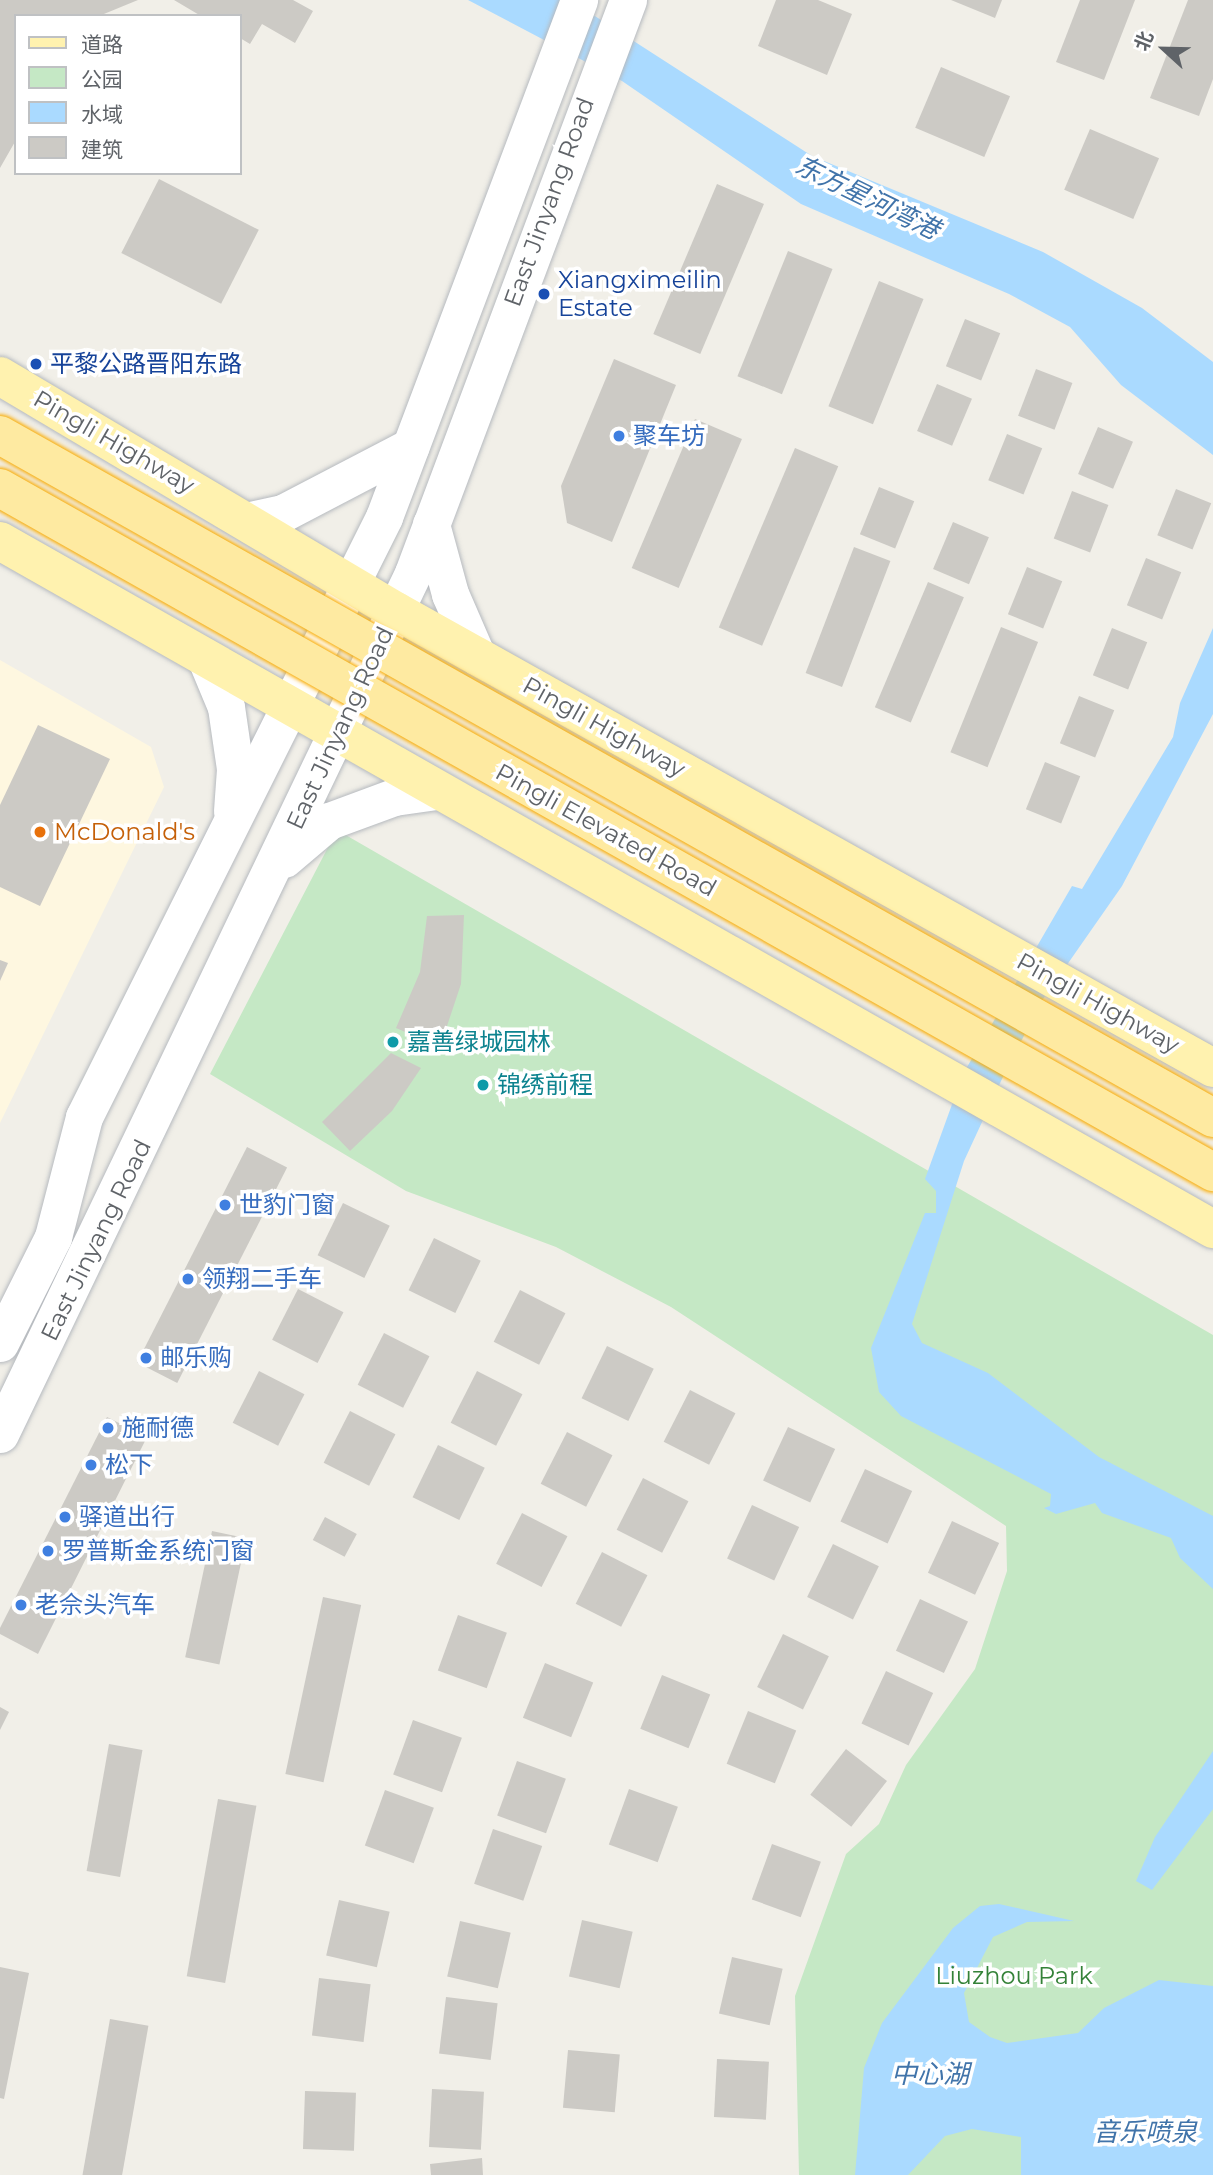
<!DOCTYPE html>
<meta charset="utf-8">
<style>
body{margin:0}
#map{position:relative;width:1213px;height:2175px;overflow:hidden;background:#f1efe8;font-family:Montserrat,"Noto Sans SC",sans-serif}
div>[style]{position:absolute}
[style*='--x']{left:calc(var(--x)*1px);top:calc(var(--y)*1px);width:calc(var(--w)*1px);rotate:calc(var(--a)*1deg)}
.commercial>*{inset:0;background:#fef7e0}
.green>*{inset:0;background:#c5e8c5}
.water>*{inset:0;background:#aadaff}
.building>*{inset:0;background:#cccac5;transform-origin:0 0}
.roads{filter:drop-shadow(0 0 2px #b6babf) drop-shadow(0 0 2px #b6babf)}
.secondary>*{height:37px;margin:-18.5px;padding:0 18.5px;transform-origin:18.5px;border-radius:18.5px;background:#fff}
.primary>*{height:38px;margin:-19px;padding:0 19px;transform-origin:19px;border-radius:19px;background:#fff2af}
.bridges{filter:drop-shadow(0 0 2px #f9ab00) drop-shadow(0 0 2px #f9ab00)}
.trunk-bridge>*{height:38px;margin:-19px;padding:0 19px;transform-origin:19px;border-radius:19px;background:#feeaa1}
.dots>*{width:19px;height:19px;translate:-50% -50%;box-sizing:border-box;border:4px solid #fff;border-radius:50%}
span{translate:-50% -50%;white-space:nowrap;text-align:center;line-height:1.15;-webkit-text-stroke:7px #fff;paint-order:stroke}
.street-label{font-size:24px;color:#5f6368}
.transit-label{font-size:24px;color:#164399}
.left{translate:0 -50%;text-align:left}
.shop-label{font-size:24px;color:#366cbe}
.food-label{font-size:24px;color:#c56008}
.culture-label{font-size:24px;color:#0d838f}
.park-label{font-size:24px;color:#348238}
.water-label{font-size:26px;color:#4174aa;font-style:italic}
.legend{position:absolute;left:14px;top:14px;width:228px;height:161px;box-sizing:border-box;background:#fff;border:2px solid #bfc1c3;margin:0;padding:9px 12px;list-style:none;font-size:21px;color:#5f6368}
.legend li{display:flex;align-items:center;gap:14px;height:35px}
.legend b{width:35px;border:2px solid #bfc1c3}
.north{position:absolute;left:1129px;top:14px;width:70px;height:70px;-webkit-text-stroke:5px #fff;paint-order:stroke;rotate:292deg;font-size:19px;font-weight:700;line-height:28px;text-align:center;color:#5f6368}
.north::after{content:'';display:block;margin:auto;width:24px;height:32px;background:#5f6368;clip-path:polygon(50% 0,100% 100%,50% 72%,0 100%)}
</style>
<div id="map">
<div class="commercial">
<div style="clip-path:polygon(0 660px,151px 747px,164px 787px,0 1123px)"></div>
</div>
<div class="green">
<div style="clip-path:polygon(337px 830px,1213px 1335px,1213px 2175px,799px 2175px,795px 1996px,846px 1854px,879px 1824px,906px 1765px,975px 1669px,1007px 1571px,1006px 1526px,671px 1307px,556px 1247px,406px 1191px,210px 1074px)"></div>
</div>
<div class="water">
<div style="clip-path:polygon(468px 0,570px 0,812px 156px,1043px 252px,1142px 308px,1213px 362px,1213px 455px,1121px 385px,1070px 327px,1009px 294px,801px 204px,622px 81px)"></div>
<div style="clip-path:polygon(1213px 628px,1213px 714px,1122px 886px,1041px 1002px,1001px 1081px,964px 1161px,912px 1324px,922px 1343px,988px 1373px,1099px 1457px,1213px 1516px,1213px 1589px,1180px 1558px,1171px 1538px,1102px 1513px,1095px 1503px,1056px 1514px,1044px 1508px,1050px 1506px,1051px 1494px,901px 1416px,879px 1392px,871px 1348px,925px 1213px,936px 1213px,936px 1191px,925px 1179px,963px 1074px,1072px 886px,1082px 889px,1173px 737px,1180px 703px)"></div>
<div style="clip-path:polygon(1213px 1751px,1213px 1809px,1152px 1890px,1136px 1881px,1155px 1837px)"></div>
<div style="clip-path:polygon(999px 1904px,1074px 1921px,1027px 1922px,993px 1937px,964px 1993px,969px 2022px,990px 2037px,1007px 2043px,1078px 2033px,1104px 2008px,1159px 1980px,1213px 1986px,1213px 2175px,1021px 2175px,1021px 2137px,972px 2129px,945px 2136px,908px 2175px,855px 2175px,864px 2068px,882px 2023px,953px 1928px,980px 1906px)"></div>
</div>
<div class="building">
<div style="clip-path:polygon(0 0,138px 0,99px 16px,16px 16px,16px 140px,0 168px)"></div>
<div style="clip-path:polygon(174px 0,293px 0,313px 11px,295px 43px,262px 24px,250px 44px,240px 38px,240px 16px,201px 16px)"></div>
<div style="clip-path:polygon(776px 0,818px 0,852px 14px,827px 75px,758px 46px)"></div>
<div style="clip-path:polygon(951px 0,1002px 0,995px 18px)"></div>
<div style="clip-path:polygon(1080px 0,1135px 0,1104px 80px,1056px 62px)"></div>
<div style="clip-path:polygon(1188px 0,1213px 0,1213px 79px,1199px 116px,1150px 98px)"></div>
<div style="left:941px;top:67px;width:75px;height:66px;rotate:23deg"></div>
<div style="left:1090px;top:129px;width:75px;height:66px;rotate:23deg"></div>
<div style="left:159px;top:179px;width:112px;height:83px;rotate:27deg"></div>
<div style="left:717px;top:184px;width:51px;height:163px;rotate:23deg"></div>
<div style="left:788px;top:251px;width:48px;height:135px;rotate:22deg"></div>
<div style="left:879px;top:281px;width:48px;height:135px;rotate:22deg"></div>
<div style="left:965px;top:319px;width:38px;height:51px;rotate:22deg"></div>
<div style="clip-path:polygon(614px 359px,676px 385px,612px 542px,567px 523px,561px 486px)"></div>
<div style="left:1036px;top:369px;width:39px;height:50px;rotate:21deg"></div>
<div style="left:937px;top:384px;width:38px;height:51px;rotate:23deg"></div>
<div style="left:695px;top:419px;width:51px;height:162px;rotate:23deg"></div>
<div style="left:1098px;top:427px;width:38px;height:51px;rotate:23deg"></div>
<div style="left:1007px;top:434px;width:38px;height:50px;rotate:22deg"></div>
<div style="left:795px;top:448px;width:47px;height:195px;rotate:23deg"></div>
<div style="left:879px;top:487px;width:38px;height:51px;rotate:22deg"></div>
<div style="left:1176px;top:489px;width:38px;height:50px;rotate:22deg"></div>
<div style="left:1072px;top:491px;width:39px;height:51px;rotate:21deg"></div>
<div style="left:953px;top:522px;width:39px;height:51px;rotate:23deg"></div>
<div style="left:854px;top:547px;width:39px;height:135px;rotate:21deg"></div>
<div style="left:1146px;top:558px;width:38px;height:51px;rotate:22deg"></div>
<div style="left:1027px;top:567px;width:38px;height:51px;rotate:22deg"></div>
<div style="left:928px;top:582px;width:39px;height:136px;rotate:23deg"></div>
<div style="left:1001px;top:627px;width:40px;height:135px;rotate:22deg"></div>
<div style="left:1112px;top:628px;width:38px;height:51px;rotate:22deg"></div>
<div style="left:1079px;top:696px;width:38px;height:51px;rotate:22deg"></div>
<div style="clip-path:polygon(38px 725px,110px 759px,40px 906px,0 887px,0 805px)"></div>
<div style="left:1045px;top:762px;width:38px;height:51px;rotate:22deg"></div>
<div style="clip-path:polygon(464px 915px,461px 984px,440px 1047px,396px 1028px,420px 972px,427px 916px)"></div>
<div style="clip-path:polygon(0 960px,8px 963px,0 981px)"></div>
<div style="clip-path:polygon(391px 1053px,421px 1068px,392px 1111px,350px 1151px,322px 1122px)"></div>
<div style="left:247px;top:1147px;width:45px;height:242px;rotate:27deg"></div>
<div style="left:343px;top:1203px;width:52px;height:58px;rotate:26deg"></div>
<div style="left:434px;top:1238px;width:52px;height:58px;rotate:26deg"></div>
<div style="left:298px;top:1289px;width:51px;height:57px;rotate:27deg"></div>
<div style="left:520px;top:1290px;width:51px;height:58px;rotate:27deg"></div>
<div style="left:384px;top:1333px;width:51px;height:58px;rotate:27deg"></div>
<div style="left:607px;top:1346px;width:52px;height:58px;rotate:26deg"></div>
<div style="left:259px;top:1371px;width:51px;height:58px;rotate:27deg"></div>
<div style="left:477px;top:1371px;width:51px;height:58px;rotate:27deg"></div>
<div style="left:690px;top:1390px;width:51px;height:58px;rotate:27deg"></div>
<div style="left:350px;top:1411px;width:51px;height:58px;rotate:27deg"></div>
<div style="clip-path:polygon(107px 1417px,147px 1437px,38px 1654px,0 1634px,0 1628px)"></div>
<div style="left:788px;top:1427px;width:52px;height:59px;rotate:25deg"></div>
<div style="left:567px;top:1432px;width:51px;height:58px;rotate:27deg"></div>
<div style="left:438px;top:1445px;width:52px;height:58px;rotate:26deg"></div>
<div style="left:865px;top:1469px;width:52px;height:58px;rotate:25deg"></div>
<div style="left:643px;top:1478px;width:51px;height:58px;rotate:27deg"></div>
<div style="left:752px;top:1505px;width:52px;height:59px;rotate:25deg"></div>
<div style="left:522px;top:1513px;width:51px;height:57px;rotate:27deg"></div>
<div style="left:325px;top:1517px;width:36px;height:26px;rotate:28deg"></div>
<div style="left:952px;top:1521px;width:52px;height:57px;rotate:25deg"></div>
<div style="left:212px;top:1531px;width:35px;height:129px;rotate:12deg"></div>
<div style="left:833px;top:1544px;width:51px;height:59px;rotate:26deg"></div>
<div style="left:602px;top:1552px;width:51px;height:58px;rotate:27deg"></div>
<div style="left:323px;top:1597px;width:39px;height:181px;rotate:12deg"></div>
<div style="left:920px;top:1599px;width:53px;height:57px;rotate:25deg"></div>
<div style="left:458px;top:1615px;width:52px;height:59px;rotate:20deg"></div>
<div style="left:783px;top:1634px;width:51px;height:59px;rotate:26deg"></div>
<div style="left:545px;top:1663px;width:52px;height:59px;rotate:22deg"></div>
<div style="left:886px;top:1671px;width:52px;height:58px;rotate:25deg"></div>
<div style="left:662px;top:1675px;width:52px;height:58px;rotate:22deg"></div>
<div style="clip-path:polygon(0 1707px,9px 1712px,0 1730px)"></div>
<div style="left:748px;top:1711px;width:52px;height:57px;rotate:22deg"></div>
<div style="left:413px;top:1720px;width:52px;height:58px;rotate:20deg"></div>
<div style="left:109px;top:1744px;width:34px;height:129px;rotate:10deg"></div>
<div style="left:846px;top:1749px;width:52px;height:58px;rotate:38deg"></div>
<div style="left:517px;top:1761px;width:52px;height:58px;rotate:20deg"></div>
<div style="left:629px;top:1789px;width:52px;height:59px;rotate:20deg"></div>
<div style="left:385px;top:1790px;width:52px;height:59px;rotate:20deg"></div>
<div style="left:218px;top:1799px;width:39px;height:180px;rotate:10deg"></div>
<div style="left:493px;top:1829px;width:52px;height:58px;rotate:19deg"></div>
<div style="left:772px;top:1844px;width:52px;height:59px;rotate:20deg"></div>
<div style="left:339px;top:1900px;width:52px;height:57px;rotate:13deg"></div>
<div style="left:582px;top:1920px;width:52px;height:58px;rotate:13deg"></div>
<div style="left:460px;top:1921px;width:52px;height:57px;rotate:13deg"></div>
<div style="left:732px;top:1957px;width:52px;height:58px;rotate:13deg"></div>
<div style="clip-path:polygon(0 1967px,29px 1973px,4px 2099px,0 2098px)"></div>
<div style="left:319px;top:1978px;width:52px;height:58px;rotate:7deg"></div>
<div style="left:446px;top:1997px;width:52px;height:57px;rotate:7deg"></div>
<div style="left:110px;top:2019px;width:39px;height:159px;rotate:10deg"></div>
<div style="left:568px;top:2050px;width:52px;height:58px;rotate:5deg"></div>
<div style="left:717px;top:2059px;width:52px;height:58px;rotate:3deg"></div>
<div style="left:432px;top:2089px;width:52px;height:58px;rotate:3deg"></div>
<div style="left:305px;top:2091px;width:51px;height:58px;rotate:2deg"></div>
<div style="clip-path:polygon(482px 2158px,483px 2175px,431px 2175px,430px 2164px)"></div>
</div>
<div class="roads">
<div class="secondary">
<div style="--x:250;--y:520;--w:34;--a:-12"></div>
<div style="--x:283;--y:513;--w:144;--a:-27.6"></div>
<div style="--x:431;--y:524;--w:73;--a:74.8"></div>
<div style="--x:450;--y:594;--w:68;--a:66.5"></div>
<div style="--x:206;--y:659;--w:52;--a:67.4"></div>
<div style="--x:226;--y:707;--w:63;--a:81.7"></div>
<div style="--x:235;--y:769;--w:42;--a:94.1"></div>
<div style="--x:284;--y:859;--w:59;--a:-40.2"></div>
<div style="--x:329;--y:821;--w:69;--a:-20.3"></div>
<div style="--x:394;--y:797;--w:41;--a:-8.3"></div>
<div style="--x:0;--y:1343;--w:119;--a:-63.4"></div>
<div style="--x:53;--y:1237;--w:124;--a:-75.5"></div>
<div style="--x:84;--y:1117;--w:671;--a:-63.43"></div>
<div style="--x:384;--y:517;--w:553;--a:-69.33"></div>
<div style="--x:0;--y:1434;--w:955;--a:-64.37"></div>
<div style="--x:413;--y:573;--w:612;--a:-69.43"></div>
</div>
<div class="primary">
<div style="--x:0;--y:376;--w:460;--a:30.7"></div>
<div style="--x:396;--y:611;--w:936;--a:29.22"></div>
<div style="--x:0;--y:541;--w:1395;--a:29.56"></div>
</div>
</div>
<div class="bridges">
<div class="trunk-bridge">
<div style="--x:0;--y:435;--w:1392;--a:29.38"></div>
<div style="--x:0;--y:488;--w:1393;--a:29.42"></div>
</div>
</div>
<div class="dots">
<div style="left:544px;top:294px;background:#1a4fb4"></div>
<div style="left:36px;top:364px;background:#1a4fb4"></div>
<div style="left:619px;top:436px;background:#3f7fe0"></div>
<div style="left:40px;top:832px;background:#e8710a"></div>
<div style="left:393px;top:1042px;background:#0f9aa8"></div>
<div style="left:483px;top:1085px;background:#0f9aa8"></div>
<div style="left:225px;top:1205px;background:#3f7fe0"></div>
<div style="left:188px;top:1279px;background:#3f7fe0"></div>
<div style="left:146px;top:1358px;background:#3f7fe0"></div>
<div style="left:108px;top:1428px;background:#3f7fe0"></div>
<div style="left:91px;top:1465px;background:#3f7fe0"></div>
<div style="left:65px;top:1517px;background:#3f7fe0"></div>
<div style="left:48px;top:1551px;background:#3f7fe0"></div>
<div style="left:21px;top:1605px;background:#3f7fe0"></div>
</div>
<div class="street-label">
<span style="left:549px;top:202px;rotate:-70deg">East Jinyang Road</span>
<span style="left:114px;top:442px;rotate:30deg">Pingli Highway</span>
<span style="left:604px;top:727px;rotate:29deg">Pingli Highway</span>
<span style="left:340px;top:728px;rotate:-65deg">East Jinyang Road</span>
<span style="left:606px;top:830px;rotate:29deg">Pingli Elevated Road</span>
<span style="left:1098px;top:1003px;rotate:29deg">Pingli Highway</span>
<span style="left:96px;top:1240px;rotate:-64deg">East Jinyang Road</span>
</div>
<div class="transit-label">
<span class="left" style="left:558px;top:294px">Xiangximeilin<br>Estate</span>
<span class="left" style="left:50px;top:364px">平黎公路晋阳东路</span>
</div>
<div class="shop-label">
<span class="left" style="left:633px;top:436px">聚车坊</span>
<span class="left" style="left:239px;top:1205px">世豹门窗</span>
<span class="left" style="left:202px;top:1279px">领翔二手车</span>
<span class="left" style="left:160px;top:1358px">邮乐购</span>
<span class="left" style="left:122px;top:1428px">施耐德</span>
<span class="left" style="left:105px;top:1465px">松下</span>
<span class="left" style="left:79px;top:1517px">驿道出行</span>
<span class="left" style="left:62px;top:1551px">罗普斯金系统门窗</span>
<span class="left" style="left:35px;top:1605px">老佘头汽车</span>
</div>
<div class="food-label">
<span class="left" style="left:54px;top:832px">McDonald's</span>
</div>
<div class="culture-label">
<span class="left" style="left:407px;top:1042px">嘉善绿城园林</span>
<span class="left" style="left:497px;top:1085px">锦绣前程</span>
</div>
<div class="park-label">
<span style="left:1014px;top:1976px">Liuzhou Park</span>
</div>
<div class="water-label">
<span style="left:867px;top:198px;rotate:26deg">东方星河湾港</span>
<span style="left:930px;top:2075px">中心湖</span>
<span style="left:1145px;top:2133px">音乐喷泉</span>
</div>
<ul class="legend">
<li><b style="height:9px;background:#fff2af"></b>道路</li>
<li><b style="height:19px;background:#c5e8c5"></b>公园</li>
<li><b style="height:19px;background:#aadaff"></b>水域</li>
<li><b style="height:19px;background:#cccac5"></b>建筑</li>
</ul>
<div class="north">北</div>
</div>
